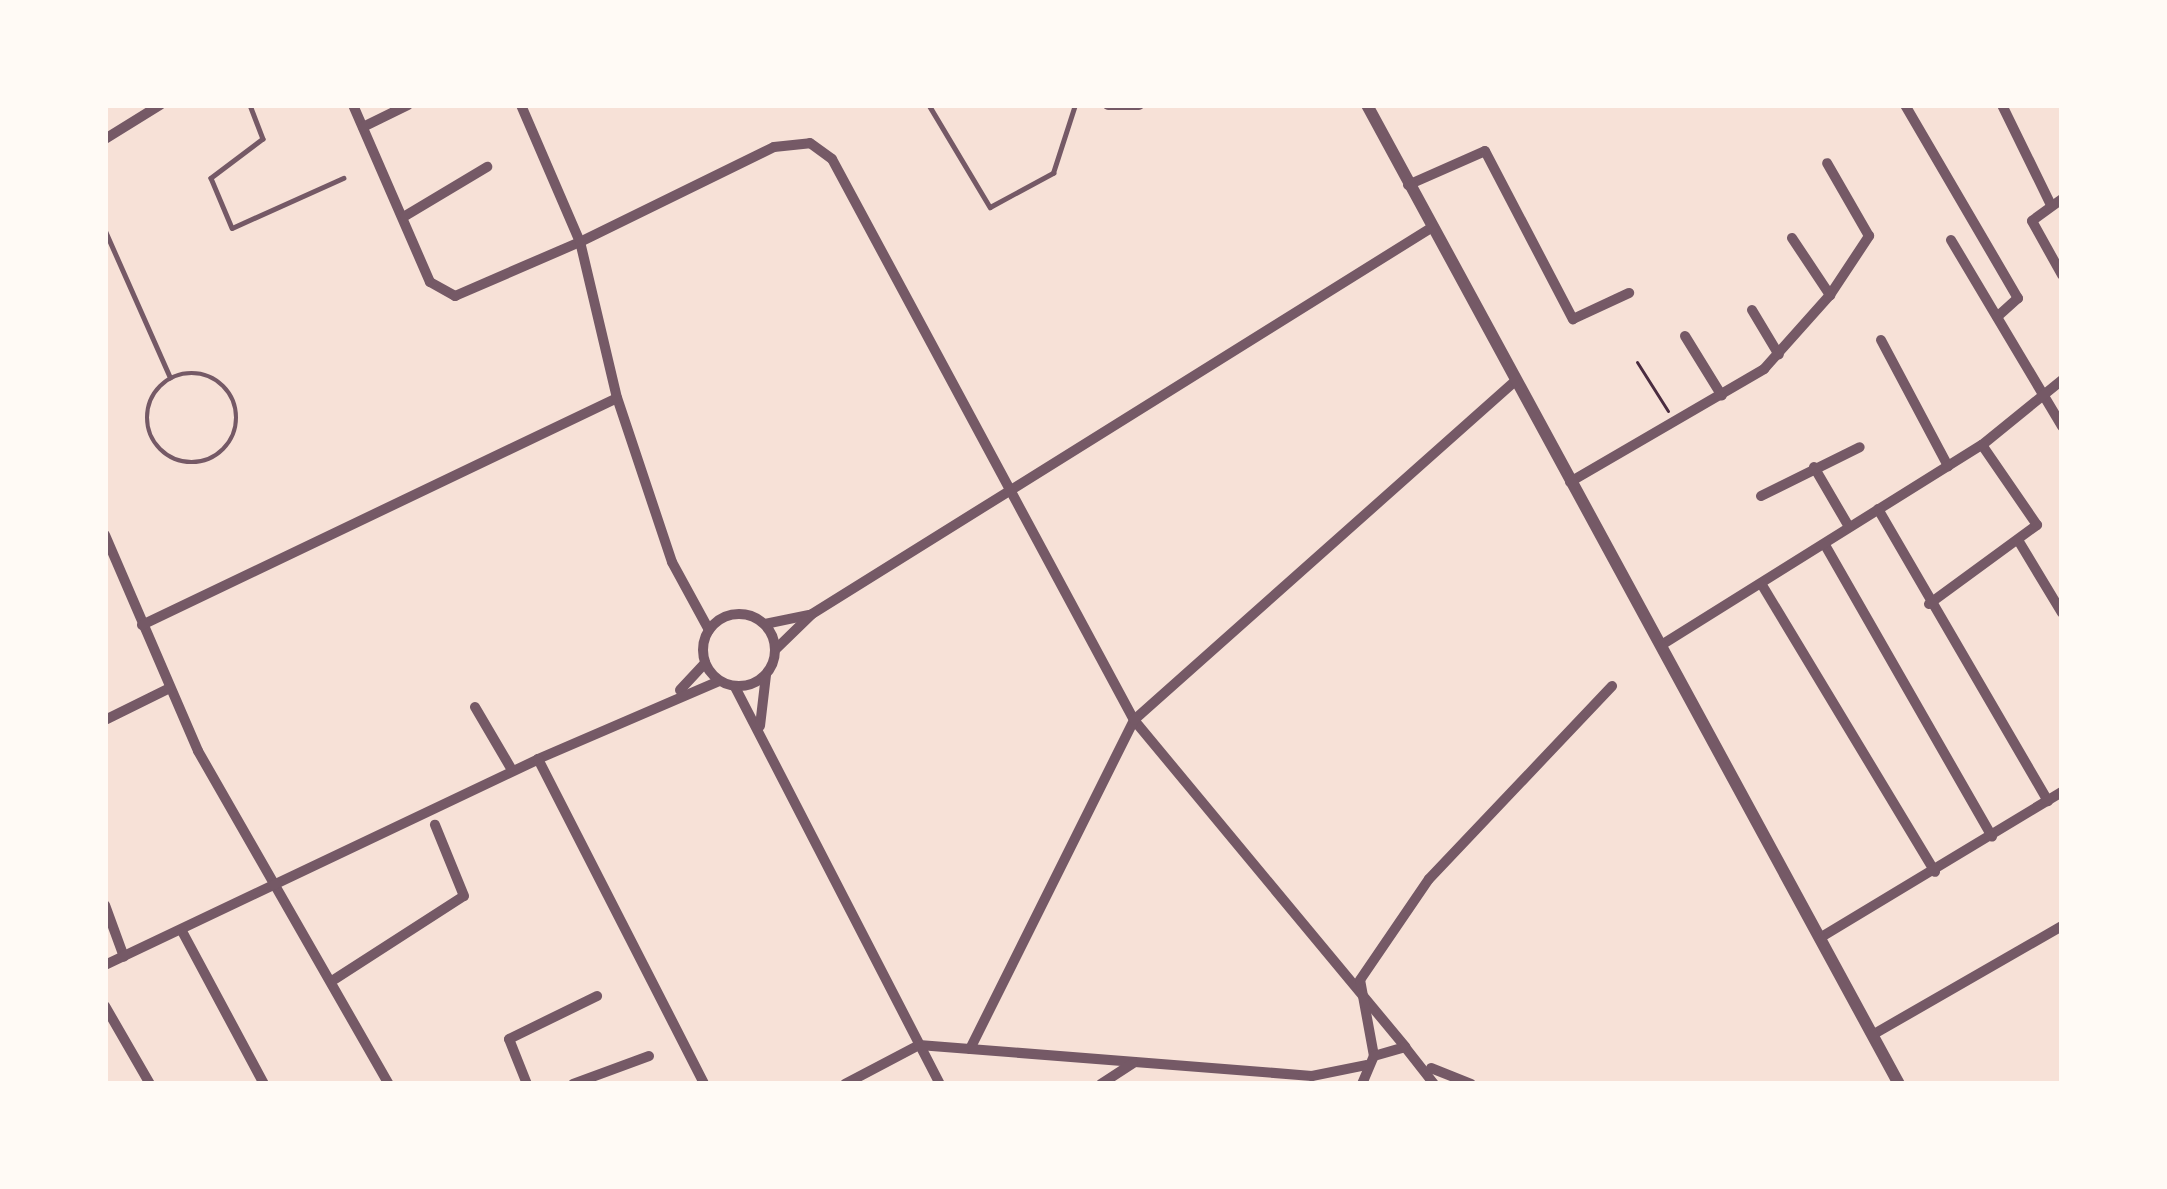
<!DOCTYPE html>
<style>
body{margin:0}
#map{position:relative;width:2167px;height:1189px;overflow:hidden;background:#f7e1d7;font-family:"DejaVu Sans",sans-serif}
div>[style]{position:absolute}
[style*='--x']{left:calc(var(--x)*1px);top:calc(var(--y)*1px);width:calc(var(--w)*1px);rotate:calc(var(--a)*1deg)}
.path>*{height:3px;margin:-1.5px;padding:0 1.5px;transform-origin:1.5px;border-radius:1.5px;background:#4a2c40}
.service>*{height:4.5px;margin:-2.25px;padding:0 2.25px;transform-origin:2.25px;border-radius:2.25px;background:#755966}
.service>.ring{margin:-2.25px;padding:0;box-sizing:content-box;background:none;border:4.5px solid #755966;border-radius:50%}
.minor>*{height:10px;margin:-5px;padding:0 5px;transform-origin:5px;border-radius:5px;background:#755966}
.minor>.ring{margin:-5px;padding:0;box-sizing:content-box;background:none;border:10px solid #755966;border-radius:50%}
.tertiary>*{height:12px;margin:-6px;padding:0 6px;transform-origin:6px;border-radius:6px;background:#755966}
span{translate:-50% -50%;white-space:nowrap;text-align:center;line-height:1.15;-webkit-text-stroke:12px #fffaf5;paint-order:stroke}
.frame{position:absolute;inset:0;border:108px solid #fffaf5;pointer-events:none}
</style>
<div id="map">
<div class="path">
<div style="--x:1637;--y:362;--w:58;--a:57.7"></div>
</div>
<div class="service">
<div style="--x:250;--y:105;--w:36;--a:69"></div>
<div style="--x:263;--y:139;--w:65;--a:143.1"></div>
<div style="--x:211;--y:178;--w:54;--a:67.2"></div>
<div style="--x:232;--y:228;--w:122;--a:-24.2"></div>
<div style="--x:929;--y:105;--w:119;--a:59.1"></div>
<div style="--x:990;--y:207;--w:72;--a:-28.4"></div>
<div style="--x:1053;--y:173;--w:71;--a:-72.1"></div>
<div style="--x:105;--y:230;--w:161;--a:66.1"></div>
<div class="ring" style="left:147px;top:373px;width:85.5px;height:85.5px"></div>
</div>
<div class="minor">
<div style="--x:353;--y:105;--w:193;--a:66.5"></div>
<div style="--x:430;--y:282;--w:29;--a:29"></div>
<div style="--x:455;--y:296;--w:136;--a:-23.4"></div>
<div style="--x:580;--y:242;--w:149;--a:-113.3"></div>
<div style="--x:1108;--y:105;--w:31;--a:0"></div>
<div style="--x:1905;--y:105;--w:224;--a:59.7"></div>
<div style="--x:2018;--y:298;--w:28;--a:138"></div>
<div style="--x:2002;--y:105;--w:111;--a:63.9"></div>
<div style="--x:363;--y:127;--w:50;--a:-26.1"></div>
<div style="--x:105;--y:139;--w:65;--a:-31.7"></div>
<div style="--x:1408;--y:185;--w:84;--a:-23.8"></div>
<div style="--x:1485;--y:151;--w:190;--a:62.4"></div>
<div style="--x:1573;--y:319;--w:62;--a:-24.9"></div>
<div style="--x:2062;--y:199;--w:37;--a:144"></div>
<div style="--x:2032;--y:221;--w:62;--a:60.9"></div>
<div style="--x:405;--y:216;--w:96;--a:-30.9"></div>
<div style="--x:1792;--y:238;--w:69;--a:56.3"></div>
<div style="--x:1951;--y:240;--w:217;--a:59.2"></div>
<div style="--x:1752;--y:310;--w:52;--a:59"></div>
<div style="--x:1685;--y:336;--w:70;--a:58.3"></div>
<div style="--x:1881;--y:340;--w:143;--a:62"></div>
<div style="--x:1814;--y:467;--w:69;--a:59.7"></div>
<div style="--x:1570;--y:482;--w:225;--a:-30.2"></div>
<div style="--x:1764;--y:369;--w:99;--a:-48.3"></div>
<div style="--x:1830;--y:295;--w:71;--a:-56.5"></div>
<div style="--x:1869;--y:236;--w:84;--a:-119.9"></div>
<div style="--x:1761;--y:496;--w:110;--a:-26.3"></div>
<div style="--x:1878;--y:509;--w:338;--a:59.8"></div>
<div style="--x:105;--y:535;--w:235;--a:66.7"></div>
<div style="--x:198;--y:751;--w:384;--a:60.2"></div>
<div style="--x:2018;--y:540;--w:85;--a:58.9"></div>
<div style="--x:1825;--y:545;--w:336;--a:60.2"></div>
<div style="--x:1762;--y:585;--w:335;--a:58.9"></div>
<div style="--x:1929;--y:604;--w:134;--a:-36.2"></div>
<div style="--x:2037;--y:525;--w:97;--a:-124.5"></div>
<div class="ring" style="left:703px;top:614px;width:62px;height:62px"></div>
<div style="--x:765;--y:624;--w:45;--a:-11.6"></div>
<div style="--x:142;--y:625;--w:526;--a:-25.54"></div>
<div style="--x:709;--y:630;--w:77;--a:-118.6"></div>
<div style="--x:672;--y:562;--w:173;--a:-108.5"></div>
<div style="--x:617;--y:398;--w:160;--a:-103.3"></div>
<div style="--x:580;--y:242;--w:216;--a:-26.1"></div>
<div style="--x:774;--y:147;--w:36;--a:-6"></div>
<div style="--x:810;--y:143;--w:27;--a:36"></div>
<div style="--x:832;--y:159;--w:637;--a:61.71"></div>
<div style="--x:1134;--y:720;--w:425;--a:50.3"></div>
<div style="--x:1663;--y:644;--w:376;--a:-32"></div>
<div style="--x:1982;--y:445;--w:103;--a:-39.1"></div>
<div style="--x:776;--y:649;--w:50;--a:-44.2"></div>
<div style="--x:812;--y:614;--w:729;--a:-31.95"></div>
<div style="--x:735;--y:687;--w:447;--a:62.7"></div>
<div style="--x:680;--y:690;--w:37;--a:-47"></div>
<div style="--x:475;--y:707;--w:73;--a:59.6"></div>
<div style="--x:105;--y:720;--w:70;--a:-26.2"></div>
<div style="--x:760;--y:726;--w:51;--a:-83.3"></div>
<div style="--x:538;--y:759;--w:197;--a:-23.3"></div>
<div style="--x:105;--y:905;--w:55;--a:69.9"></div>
<div style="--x:183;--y:933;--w:171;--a:61.8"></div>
<div style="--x:1823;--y:936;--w:279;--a:-31.1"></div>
<div style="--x:105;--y:965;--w:480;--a:-25.4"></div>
<div style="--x:538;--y:759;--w:365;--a:62.9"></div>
<div style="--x:335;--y:979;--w:153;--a:-32.8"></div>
<div style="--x:464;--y:896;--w:77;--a:-112.2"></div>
<div style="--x:105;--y:1006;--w:90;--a:60"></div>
<div style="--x:1874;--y:1034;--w:217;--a:-29.9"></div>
<div style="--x:970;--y:1049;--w:368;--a:-63.5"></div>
<div style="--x:1134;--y:720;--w:509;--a:-41.65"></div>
<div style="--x:1374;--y:1056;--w:77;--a:-100.4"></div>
<div style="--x:1360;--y:980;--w:122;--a:-55.7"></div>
<div style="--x:1429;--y:879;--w:266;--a:-46.5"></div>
<div style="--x:1431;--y:1068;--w:43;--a:21.8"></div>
<div style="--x:527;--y:1084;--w:48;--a:-111.8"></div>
<div style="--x:509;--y:1039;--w:98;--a:-26"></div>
<div style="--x:573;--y:1084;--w:81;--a:-20.2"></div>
<div style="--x:845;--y:1084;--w:84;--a:-27.8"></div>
<div style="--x:919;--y:1045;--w:394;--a:4.5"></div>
<div style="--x:1312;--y:1076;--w:55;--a:-11.5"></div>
<div style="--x:1101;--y:1084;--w:38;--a:-33"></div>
<div style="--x:1362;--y:1084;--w:30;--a:-67"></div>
<div style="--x:1374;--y:1056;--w:32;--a:-16"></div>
<div style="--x:1405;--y:1047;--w:47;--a:51.9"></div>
</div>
<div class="tertiary">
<div style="--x:1367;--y:105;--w:1114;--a:61.48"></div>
</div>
<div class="frame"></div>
</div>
